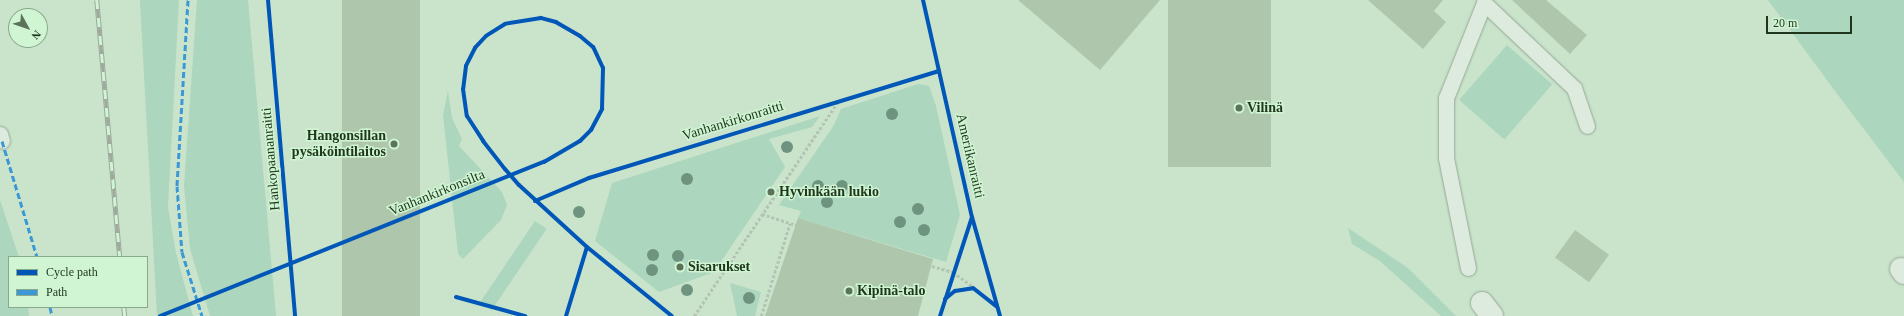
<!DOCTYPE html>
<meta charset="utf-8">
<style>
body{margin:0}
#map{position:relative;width:1904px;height:316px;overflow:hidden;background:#cae4cc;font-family:Georgia,serif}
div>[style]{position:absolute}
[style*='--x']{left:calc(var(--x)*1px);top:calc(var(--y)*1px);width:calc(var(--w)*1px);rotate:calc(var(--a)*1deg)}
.green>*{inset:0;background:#acd6bd;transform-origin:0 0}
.building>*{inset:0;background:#aec7ac;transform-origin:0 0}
.path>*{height:2.5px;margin-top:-1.25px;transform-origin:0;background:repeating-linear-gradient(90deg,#b3c4b4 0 3px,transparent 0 5px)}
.roads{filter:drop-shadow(0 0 1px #94a894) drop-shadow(0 0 1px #94a894)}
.lane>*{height:15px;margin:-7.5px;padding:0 7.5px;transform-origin:7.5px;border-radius:7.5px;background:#dcebdd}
.street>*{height:22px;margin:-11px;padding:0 11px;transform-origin:11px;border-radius:11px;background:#dcebdd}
.secondary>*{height:22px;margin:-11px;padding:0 11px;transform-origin:11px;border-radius:11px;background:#dcebdd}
.rail>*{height:4.5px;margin-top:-2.25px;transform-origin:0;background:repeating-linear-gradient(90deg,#cff5d3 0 9px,#9daa9d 0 18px);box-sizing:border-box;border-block:1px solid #9daa9d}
.quiet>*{height:3px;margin-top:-1.5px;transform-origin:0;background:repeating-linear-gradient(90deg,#3a98d4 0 6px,transparent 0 9px)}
.cycleway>*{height:4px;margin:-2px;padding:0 2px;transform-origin:2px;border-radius:2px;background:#0057b8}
.trees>*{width:12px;height:12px;margin:-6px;border-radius:50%;background:#6e9480}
.dots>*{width:11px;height:11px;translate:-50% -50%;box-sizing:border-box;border:2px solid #cff5d3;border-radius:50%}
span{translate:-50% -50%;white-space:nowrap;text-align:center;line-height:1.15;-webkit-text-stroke:3px #cff5d3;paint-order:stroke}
.poi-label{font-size:14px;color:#1f361c;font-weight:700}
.left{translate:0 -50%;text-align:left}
.right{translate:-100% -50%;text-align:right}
.street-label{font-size:14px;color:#1f361c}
.legend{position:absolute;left:8px;top:256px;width:140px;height:52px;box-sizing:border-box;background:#cff5d3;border:1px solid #89a98a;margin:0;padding:5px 7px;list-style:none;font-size:12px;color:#1f361c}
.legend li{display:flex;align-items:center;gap:8px;height:20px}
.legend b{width:20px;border:1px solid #89a98a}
.north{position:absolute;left:8px;top:8px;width:40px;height:40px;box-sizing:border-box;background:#cff5d3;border:1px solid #89a98a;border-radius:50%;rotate:130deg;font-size:11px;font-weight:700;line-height:16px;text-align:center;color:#1f361c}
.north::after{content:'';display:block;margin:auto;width:14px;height:18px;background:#5b735a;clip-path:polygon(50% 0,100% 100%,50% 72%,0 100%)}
.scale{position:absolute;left:1766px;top:16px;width:86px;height:18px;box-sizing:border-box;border:2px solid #1f361c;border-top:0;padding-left:5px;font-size:12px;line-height:14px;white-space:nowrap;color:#1f361c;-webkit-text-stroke:3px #cff5d3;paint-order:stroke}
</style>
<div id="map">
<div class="green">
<div style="clip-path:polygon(140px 0,179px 0,168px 207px,176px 253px,193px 316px,157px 316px)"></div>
<div style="clip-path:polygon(197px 0,248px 0,276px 316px,210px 316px,190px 249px,184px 186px)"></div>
<div style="clip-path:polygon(1768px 0,1904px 0,1904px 182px,1835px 91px)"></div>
<div style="left:1507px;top:45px;width:60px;height:73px;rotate:41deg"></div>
<div style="clip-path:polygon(918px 84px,929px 86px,936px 106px,960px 215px,946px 262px,798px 218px,801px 211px,779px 205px,834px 125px,841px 109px)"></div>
<div style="clip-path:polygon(448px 91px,452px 118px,462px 139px,459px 146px,502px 192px,507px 205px,501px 220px,463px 259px,458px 254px,443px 115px)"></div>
<div style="clip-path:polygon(820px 116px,812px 127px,769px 139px,785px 167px,714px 272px,659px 292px,595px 241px,612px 183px)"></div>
<div style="clip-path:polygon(0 200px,19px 257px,9px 257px,9px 307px,28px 307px,29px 316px,0 316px)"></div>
<div style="left:535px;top:221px;width:14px;height:98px;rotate:34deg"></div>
<div style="clip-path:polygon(1348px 228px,1408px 268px,1456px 316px,1441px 316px,1380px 261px,1352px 244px)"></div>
<div style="clip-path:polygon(730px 283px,761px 292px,755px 316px,737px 316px)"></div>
</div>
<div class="building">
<div style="left:342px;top:0;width:78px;height:317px"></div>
<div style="clip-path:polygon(1018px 0,1160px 0,1100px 70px)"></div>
<div style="left:1168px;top:0;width:103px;height:167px"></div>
<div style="clip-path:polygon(1368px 0,1443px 0,1434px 11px,1446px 22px,1423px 49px)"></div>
<div style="clip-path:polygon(1512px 0,1546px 0,1587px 35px,1570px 54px)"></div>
<div style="clip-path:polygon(798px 218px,933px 259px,918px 316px,765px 316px)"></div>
<div style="left:1575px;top:230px;width:42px;height:34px;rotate:36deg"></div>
</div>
<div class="path">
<div style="--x:762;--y:214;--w:36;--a:18"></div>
<div style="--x:932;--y:266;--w:22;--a:16"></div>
<div style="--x:953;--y:272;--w:32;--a:36"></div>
<div style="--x:694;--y:316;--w:260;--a:-56.1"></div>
<div style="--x:761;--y:316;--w:97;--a:-72.7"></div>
</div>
<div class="roads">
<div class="lane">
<div style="--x:0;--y:134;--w:7;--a:74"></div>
<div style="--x:1468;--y:268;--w:112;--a:-101.3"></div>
<div style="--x:1446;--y:158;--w:60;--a:-90"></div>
<div style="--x:1446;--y:98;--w:102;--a:-68.2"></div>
<div style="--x:1484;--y:3;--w:124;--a:43.4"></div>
<div style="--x:1574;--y:88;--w:40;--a:71.1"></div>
</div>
<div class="street">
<div style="--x:1482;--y:303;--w:16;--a:52"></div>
</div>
<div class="secondary">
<div style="--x:1901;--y:269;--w:5;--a:53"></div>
</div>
</div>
<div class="rail">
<div style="--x:97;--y:0;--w:258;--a:84.9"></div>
<div style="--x:124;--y:307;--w:9;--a:84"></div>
</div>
<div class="quiet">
<div style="--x:188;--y:0;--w:186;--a:93.4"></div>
<div style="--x:177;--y:186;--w:66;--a:85.7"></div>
<div style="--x:182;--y:252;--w:67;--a:72.6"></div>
<div style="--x:2;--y:141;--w:121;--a:73.2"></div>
<div style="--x:50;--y:307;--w:9;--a:77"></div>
</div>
<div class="cycleway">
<div style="--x:268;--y:0;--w:317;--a:85.1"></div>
<div style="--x:923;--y:0;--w:222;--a:77.3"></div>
<div style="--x:972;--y:217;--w:103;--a:74.2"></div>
<div style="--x:535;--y:201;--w:59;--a:-23.1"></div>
<div style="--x:589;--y:178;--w:366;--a:-17"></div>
<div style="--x:456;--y:297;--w:72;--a:15.4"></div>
<div style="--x:945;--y:299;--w:13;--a:-39"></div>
<div style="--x:955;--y:291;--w:18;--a:-9"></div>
<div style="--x:973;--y:288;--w:29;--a:38"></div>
<div style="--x:160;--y:316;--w:414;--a:-21.9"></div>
<div style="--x:544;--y:162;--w:42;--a:-30.3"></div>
<div style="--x:580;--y:141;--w:16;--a:-45"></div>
<div style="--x:591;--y:130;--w:24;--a:-62"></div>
<div style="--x:602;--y:109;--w:41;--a:-88.6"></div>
<div style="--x:603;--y:68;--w:23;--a:-115"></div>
<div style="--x:593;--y:47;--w:17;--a:-140"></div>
<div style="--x:580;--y:36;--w:28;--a:-150"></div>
<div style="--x:556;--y:22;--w:16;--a:-165"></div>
<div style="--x:541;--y:18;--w:36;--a:171"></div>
<div style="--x:505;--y:24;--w:22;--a:148"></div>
<div style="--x:486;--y:36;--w:16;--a:133"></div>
<div style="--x:475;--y:48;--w:20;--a:117"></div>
<div style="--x:466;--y:66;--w:23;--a:97"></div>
<div style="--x:463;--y:89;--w:27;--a:82"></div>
<div style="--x:467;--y:116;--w:30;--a:57"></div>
<div style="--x:483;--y:141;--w:36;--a:52"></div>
<div style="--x:505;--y:169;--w:21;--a:49"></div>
<div style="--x:519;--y:185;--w:92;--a:42.4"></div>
<div style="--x:587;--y:247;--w:109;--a:39.1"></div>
<div style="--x:566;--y:316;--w:72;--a:-73.1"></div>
<div style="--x:940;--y:316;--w:104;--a:-72.1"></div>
</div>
<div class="trees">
<div style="left:892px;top:114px"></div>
<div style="left:787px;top:147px"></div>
<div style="left:687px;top:179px"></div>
<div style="left:818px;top:186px"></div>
<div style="left:842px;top:186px"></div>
<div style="left:827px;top:202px"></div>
<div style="left:918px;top:209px"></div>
<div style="left:579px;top:212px"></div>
<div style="left:900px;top:222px"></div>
<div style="left:924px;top:230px"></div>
<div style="left:653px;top:255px"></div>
<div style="left:678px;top:256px"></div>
<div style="left:652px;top:270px"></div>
<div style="left:687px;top:290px"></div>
<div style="left:749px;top:298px"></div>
</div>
<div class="dots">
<div style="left:1239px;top:108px;background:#5b735a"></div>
<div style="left:394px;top:144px;background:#5b735a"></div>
<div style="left:771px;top:192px;background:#5b735a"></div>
<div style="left:680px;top:267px;background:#5b735a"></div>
<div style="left:849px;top:291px;background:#5b735a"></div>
</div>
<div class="poi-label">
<span class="left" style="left:1247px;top:108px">Vilinä</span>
<span class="right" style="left:386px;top:144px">Hangonsillan<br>pysäköintilaitos</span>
<span class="left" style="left:779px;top:192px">Hyvinkään lukio</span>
<span class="left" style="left:688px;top:267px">Sisarukset</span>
<span class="left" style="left:857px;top:291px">Kipinä-talo</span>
</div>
<div class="street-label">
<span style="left:733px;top:121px;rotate:-17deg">Vanhankirkonraitti</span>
<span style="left:970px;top:156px;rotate:77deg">Ameriikanraitti</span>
<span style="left:271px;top:159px;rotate:-95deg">Hankopaananraitti</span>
<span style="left:437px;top:193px;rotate:-22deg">Vanhankirkonsilta</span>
</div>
<ul class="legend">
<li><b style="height:5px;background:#0057b8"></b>Cycle path</li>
<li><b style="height:5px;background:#3a98d4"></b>Path</li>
</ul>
<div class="north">N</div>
<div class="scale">20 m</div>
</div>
